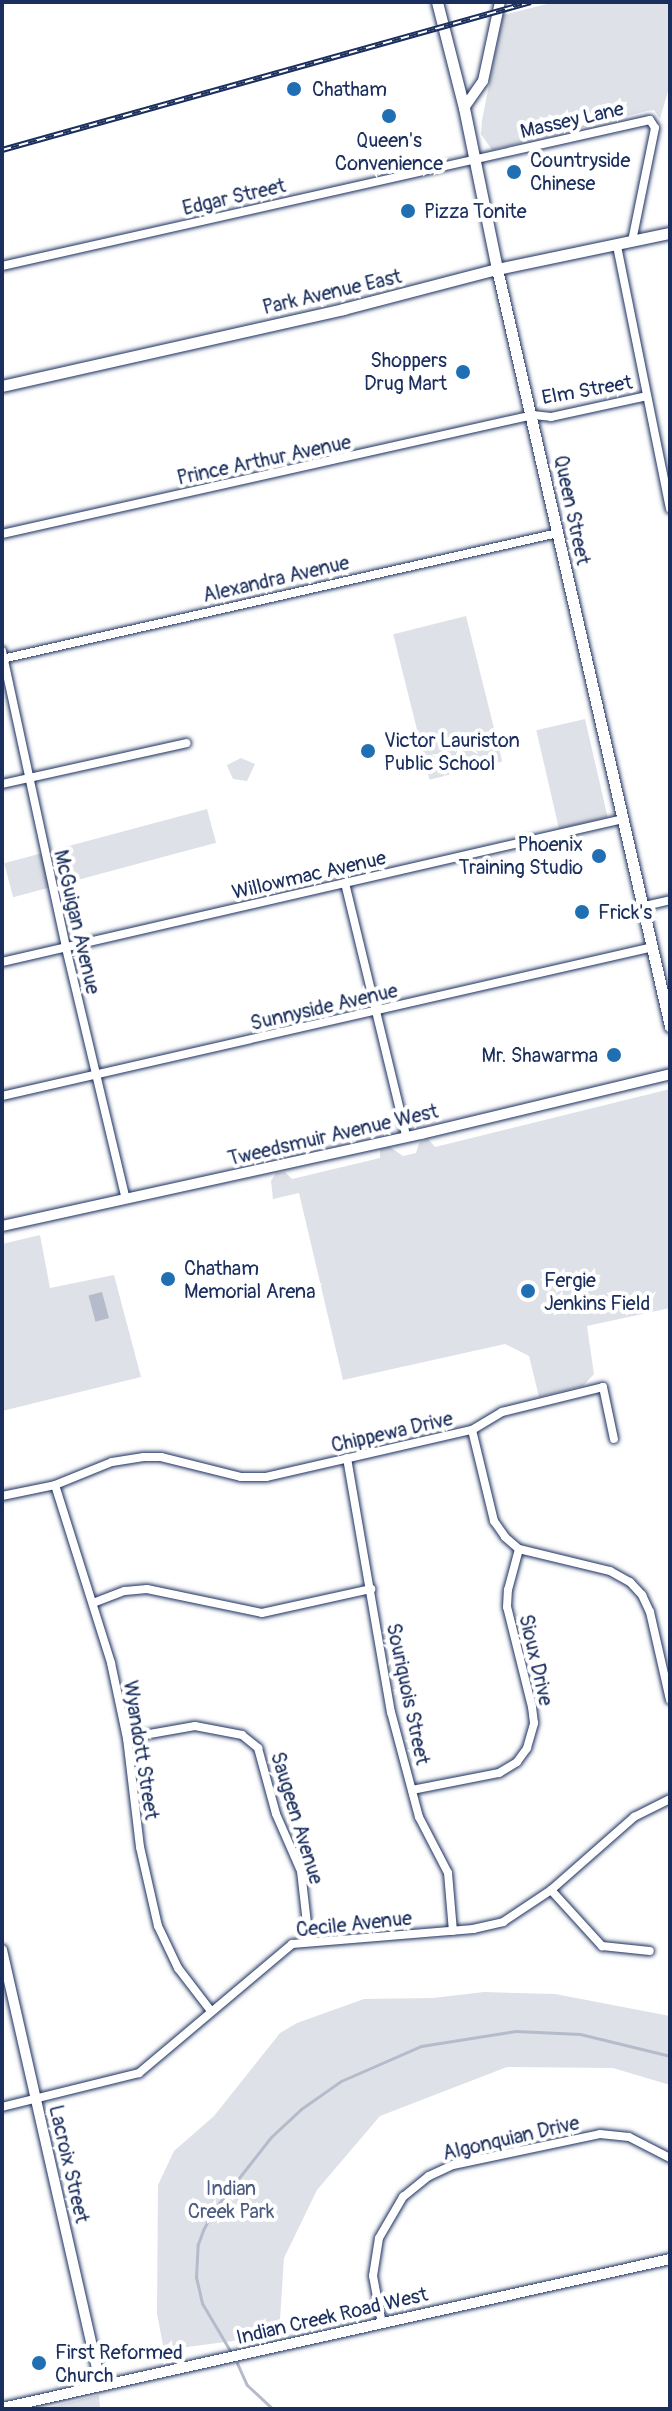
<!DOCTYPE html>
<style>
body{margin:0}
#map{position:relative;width:672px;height:2411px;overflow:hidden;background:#fff;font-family:Pangolin,sans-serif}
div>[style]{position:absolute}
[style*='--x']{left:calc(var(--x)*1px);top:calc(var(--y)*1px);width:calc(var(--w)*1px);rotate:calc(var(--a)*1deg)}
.green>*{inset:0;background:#dee1e7;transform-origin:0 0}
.water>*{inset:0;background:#b5bbca;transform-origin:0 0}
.stream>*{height:3px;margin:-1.5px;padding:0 1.5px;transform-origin:1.5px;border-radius:1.5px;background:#b5bbca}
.roads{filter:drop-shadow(0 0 2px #1b2f5e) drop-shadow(0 0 2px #1b2f5e)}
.minor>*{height:8px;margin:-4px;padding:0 4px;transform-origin:4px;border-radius:4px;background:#fff}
.tertiary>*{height:10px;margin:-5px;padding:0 5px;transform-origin:5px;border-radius:5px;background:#fff}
.secondary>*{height:11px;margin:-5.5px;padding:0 5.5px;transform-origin:5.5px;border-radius:5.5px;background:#fff}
.rail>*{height:6px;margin-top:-3px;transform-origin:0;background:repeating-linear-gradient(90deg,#fff 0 9px,#1b2f5e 0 18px);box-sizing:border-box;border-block:2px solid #1b2f5e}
.dots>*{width:22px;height:22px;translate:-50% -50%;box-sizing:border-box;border:4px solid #fff;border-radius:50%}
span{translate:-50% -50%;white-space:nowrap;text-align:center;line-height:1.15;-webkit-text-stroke:8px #fff;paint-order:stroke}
.poi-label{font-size:20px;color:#1b2f5e}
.left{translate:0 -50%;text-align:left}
.right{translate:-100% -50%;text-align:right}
.street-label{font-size:20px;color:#1b2f5e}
.park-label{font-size:20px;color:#4c5c80}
.frame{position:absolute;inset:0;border:4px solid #1b2f5e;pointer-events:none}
</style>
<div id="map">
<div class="green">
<div style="clip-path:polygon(555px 2px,670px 2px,670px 84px,660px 119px,654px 110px,647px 111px,492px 150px,481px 134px,482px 120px,503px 15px)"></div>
<div style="left:466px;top:616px;width:150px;height:75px;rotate:76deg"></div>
<div style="left:585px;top:719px;width:101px;height:50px;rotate:77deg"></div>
<div style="clip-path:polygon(241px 758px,255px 764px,247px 781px,233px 779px,228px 768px,227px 765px)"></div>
<div style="left:207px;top:809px;width:35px;height:210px;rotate:75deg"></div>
<div style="clip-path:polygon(670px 1089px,670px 1308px,587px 1326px,594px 1374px,583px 1386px,539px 1397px,529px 1356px,505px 1344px,343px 1380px,299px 1193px,273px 1199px,271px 1181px,276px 1173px,285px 1172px,292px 1179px,380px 1158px,380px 1149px,390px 1147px,403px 1156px,416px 1153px,419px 1143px,428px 1139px,435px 1147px)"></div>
<div style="clip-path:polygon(40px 1235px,50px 1288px,114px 1275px,141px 1377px,2px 1411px,2px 1244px)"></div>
<div style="clip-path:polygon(484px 1992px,555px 1994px,670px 2016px,670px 2085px,613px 2068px,507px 2067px,380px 2116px,317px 2190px,284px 2258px,279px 2335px,164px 2350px,157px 2314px,158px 2185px,174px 2151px,214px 2116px,280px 2033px,297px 2023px,364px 1999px,433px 1998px)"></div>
<div style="clip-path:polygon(99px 2395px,100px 2409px,41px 2409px)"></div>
</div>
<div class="water">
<div style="left:102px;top:1292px;width:27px;height:14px;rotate:75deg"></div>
</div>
<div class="stream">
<div style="--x:232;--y:2354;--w:59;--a:-120.5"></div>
<div style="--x:202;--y:2303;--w:27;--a:-103"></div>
<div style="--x:196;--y:2277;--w:33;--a:-87"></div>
<div style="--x:198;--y:2244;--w:15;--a:-70"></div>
<div style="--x:203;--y:2230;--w:21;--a:-62"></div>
<div style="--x:213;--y:2211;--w:94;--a:-51.9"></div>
<div style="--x:271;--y:2137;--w:41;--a:-43"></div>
<div style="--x:301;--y:2109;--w:49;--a:-35"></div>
<div style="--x:341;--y:2081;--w:87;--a:-23.6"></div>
<div style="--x:421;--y:2046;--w:96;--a:-9"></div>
<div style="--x:516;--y:2031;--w:64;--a:2.7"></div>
<div style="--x:580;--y:2034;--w:93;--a:13.7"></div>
<div style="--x:237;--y:2363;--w:24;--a:66"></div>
<div style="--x:247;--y:2385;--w:35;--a:43"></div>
</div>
<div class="roads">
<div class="minor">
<div style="--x:617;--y:246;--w:268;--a:78.6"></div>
<div style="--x:2;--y:266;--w:664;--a:-12.7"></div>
<div style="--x:650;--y:120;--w:9;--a:58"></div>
<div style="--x:655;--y:128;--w:115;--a:101.5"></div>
<div style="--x:2;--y:534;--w:544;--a:-12.63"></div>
<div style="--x:533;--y:415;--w:18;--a:6"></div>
<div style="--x:551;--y:417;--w:98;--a:-12.3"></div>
<div style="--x:2;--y:651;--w:304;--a:77.8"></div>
<div style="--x:66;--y:948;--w:258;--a:76.6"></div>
<div style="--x:2;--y:659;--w:570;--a:-12.77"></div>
<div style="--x:2;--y:784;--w:189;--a:-12.5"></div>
<div style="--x:345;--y:883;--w:260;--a:76.4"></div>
<div style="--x:645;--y:906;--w:26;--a:-13"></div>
<div style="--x:2;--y:962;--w:637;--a:-12.97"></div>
<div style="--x:2;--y:1096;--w:668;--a:-12.89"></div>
<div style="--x:472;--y:1430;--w:94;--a:76.4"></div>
<div style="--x:494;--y:1521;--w:19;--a:55"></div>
<div style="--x:505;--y:1537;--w:18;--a:41"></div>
<div style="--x:519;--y:1549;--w:94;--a:13.6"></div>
<div style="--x:610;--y:1571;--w:23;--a:29"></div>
<div style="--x:630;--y:1582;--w:18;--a:47"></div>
<div style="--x:642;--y:1595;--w:19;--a:65"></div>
<div style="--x:650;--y:1612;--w:90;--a:77.2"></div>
<div style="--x:347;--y:1458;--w:258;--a:80.2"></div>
<div style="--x:391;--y:1712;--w:109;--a:75.1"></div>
<div style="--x:419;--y:1817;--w:63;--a:62.6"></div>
<div style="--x:448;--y:1873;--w:58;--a:85.1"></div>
<div style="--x:55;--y:1485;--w:187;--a:72.5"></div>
<div style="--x:111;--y:1663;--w:77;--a:78"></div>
<div style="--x:127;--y:1738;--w:110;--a:83.2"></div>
<div style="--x:140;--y:1847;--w:81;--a:77.2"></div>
<div style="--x:158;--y:1926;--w:47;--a:64.5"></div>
<div style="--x:178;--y:1968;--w:54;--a:52.5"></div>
<div style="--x:2;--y:1496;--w:54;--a:-11.7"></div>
<div style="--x:55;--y:1485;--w:61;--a:-22"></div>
<div style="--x:112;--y:1462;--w:32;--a:-9"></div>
<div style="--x:144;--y:1457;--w:17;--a:0"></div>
<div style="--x:161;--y:1457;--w:82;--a:14"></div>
<div style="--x:241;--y:1477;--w:25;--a:0"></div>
<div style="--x:266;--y:1477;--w:211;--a:-12.9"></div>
<div style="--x:472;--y:1430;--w:35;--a:-31"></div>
<div style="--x:502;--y:1412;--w:104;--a:-13.9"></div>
<div style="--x:603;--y:1387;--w:53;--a:78.1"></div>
<div style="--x:93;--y:1603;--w:34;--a:-21"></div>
<div style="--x:125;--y:1591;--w:22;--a:-5"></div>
<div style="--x:147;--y:1589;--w:117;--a:11.8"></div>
<div style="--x:262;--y:1613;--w:112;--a:-12.4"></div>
<div style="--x:127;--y:1738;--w:69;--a:-10"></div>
<div style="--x:195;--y:1726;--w:48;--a:10.8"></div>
<div style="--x:242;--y:1735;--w:21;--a:39"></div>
<div style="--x:258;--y:1748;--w:68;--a:74.7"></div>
<div style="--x:276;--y:1814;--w:62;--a:66.3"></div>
<div style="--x:301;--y:1871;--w:70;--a:83.5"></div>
<div style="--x:412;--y:1790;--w:89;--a:-11.1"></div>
<div style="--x:499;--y:1773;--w:21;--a:-31"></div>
<div style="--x:517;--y:1762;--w:17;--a:-54"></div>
<div style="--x:527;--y:1748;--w:26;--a:-74"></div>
<div style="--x:534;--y:1723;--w:16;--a:-97"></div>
<div style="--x:532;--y:1707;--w:103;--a:-104"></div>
<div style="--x:507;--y:1607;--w:17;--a:-87"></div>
<div style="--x:508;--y:1590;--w:42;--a:-75"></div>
<div style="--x:551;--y:1890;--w:76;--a:47.7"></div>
<div style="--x:602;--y:1946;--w:48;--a:5.9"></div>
<div style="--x:2;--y:2107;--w:141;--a:-13.9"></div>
<div style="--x:139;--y:2073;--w:200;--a:-40.1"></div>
<div style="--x:292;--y:1944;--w:182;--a:-4.7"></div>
<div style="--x:473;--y:1929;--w:31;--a:-13"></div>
<div style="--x:503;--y:1922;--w:58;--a:-33.7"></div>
<div style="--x:551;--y:1890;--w:111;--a:-41.3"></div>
<div style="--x:634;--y:1817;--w:40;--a:-26.6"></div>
<div style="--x:382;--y:2324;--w:49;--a:-100.6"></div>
<div style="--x:373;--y:2276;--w:38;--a:-81"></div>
<div style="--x:379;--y:2238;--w:48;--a:-59.7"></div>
<div style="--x:403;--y:2197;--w:33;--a:-39"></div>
<div style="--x:429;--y:2176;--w:26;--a:-25"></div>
<div style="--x:453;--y:2165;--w:150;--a:-11.9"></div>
<div style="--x:600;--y:2134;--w:29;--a:6"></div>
<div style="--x:629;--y:2137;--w:46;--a:27.1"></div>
</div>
<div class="tertiary">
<div style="--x:464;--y:108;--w:33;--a:-55"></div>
<div style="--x:483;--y:81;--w:81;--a:-77.9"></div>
<div style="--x:2;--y:1226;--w:429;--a:-12.4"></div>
<div style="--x:421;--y:1134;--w:256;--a:-13.5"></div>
<div style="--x:2;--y:1950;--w:447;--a:77.2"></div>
<div style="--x:2;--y:2408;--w:684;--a:-12.57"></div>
</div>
<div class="secondary">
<div style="--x:437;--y:2;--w:109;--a:75.7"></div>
<div style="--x:464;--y:108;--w:164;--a:78.4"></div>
<div style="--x:497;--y:269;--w:777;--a:77.13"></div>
<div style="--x:2;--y:386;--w:350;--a:-12.7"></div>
<div style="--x:343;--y:309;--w:159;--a:-14.6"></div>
<div style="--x:497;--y:269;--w:177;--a:-11.8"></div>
</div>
</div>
<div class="rail">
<div style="--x:2;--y:150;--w:549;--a:-15.63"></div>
</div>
<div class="dots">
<div style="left:294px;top:89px;background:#1f6fb2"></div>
<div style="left:389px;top:116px;background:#1f6fb2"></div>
<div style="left:514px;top:172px;background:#1f6fb2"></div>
<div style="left:408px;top:211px;background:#1f6fb2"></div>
<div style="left:463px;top:372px;background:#1f6fb2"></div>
<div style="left:368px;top:751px;background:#1f6fb2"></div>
<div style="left:599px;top:856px;background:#1f6fb2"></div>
<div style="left:582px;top:912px;background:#1f6fb2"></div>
<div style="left:614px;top:1055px;background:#1f6fb2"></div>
<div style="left:168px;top:1279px;background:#1f6fb2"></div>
<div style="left:528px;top:1291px;background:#1f6fb2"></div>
<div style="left:39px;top:2363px;background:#1f6fb2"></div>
</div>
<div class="poi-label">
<span class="left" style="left:312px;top:89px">Chatham</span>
<span style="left:389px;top:152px">Queen's<br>Convenience</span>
<span class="left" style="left:530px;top:172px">Countryside<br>Chinese</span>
<span class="left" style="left:424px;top:211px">Pizza Tonite</span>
<span class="right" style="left:447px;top:372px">Shoppers<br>Drug Mart</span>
<span class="left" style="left:384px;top:752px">Victor Lauriston<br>Public School</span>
<span class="right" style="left:583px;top:856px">Phoenix<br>Training Studio</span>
<span class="left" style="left:598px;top:912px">Frick's</span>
<span class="right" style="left:598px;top:1055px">Mr. Shawarma</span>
<span class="left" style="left:184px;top:1280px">Chatham<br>Memorial Arena</span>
<span class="left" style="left:544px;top:1292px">Fergie<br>Jenkins Field</span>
<span class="left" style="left:55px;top:2364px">First Reformed<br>Church</span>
</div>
<div class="street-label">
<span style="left:572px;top:120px;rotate:-13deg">Massey Lane</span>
<span style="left:234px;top:197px;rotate:-13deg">Edgar Street</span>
<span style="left:332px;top:292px;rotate:-13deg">Park Avenue East</span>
<span style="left:587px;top:390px;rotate:-10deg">Elm Street</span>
<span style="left:264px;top:460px;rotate:-12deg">Prince Arthur Avenue</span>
<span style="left:572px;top:510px;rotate:78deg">Queen Street</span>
<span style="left:276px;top:579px;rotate:-13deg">Alexandra Avenue</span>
<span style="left:309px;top:875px;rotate:-13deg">Willowmac Avenue</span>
<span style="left:77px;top:922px;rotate:77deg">McGuigan Avenue</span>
<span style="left:324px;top:1007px;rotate:-13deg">Sunnyside Avenue</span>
<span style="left:333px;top:1135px;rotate:-13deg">Tweedsmuir Avenue West</span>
<span style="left:392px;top:1432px;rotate:-13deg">Chippewa Drive</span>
<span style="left:536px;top:1660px;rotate:77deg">Sioux Drive</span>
<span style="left:408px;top:1694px;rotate:78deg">Souriquois Street</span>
<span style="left:141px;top:1750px;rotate:81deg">Wyandott Street</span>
<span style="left:297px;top:1818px;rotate:73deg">Saugeen Avenue</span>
<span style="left:354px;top:1924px;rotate:-6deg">Cecile Avenue</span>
<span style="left:511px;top:2138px;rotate:-13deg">Algonquian Drive</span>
<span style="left:69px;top:2164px;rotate:77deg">Lacroix Street</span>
<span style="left:332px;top:2316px;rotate:-13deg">Indian Creek Road West</span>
</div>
<div class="park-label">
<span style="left:231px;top:2200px">Indian<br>Creek Park</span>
</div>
<div class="frame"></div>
</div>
